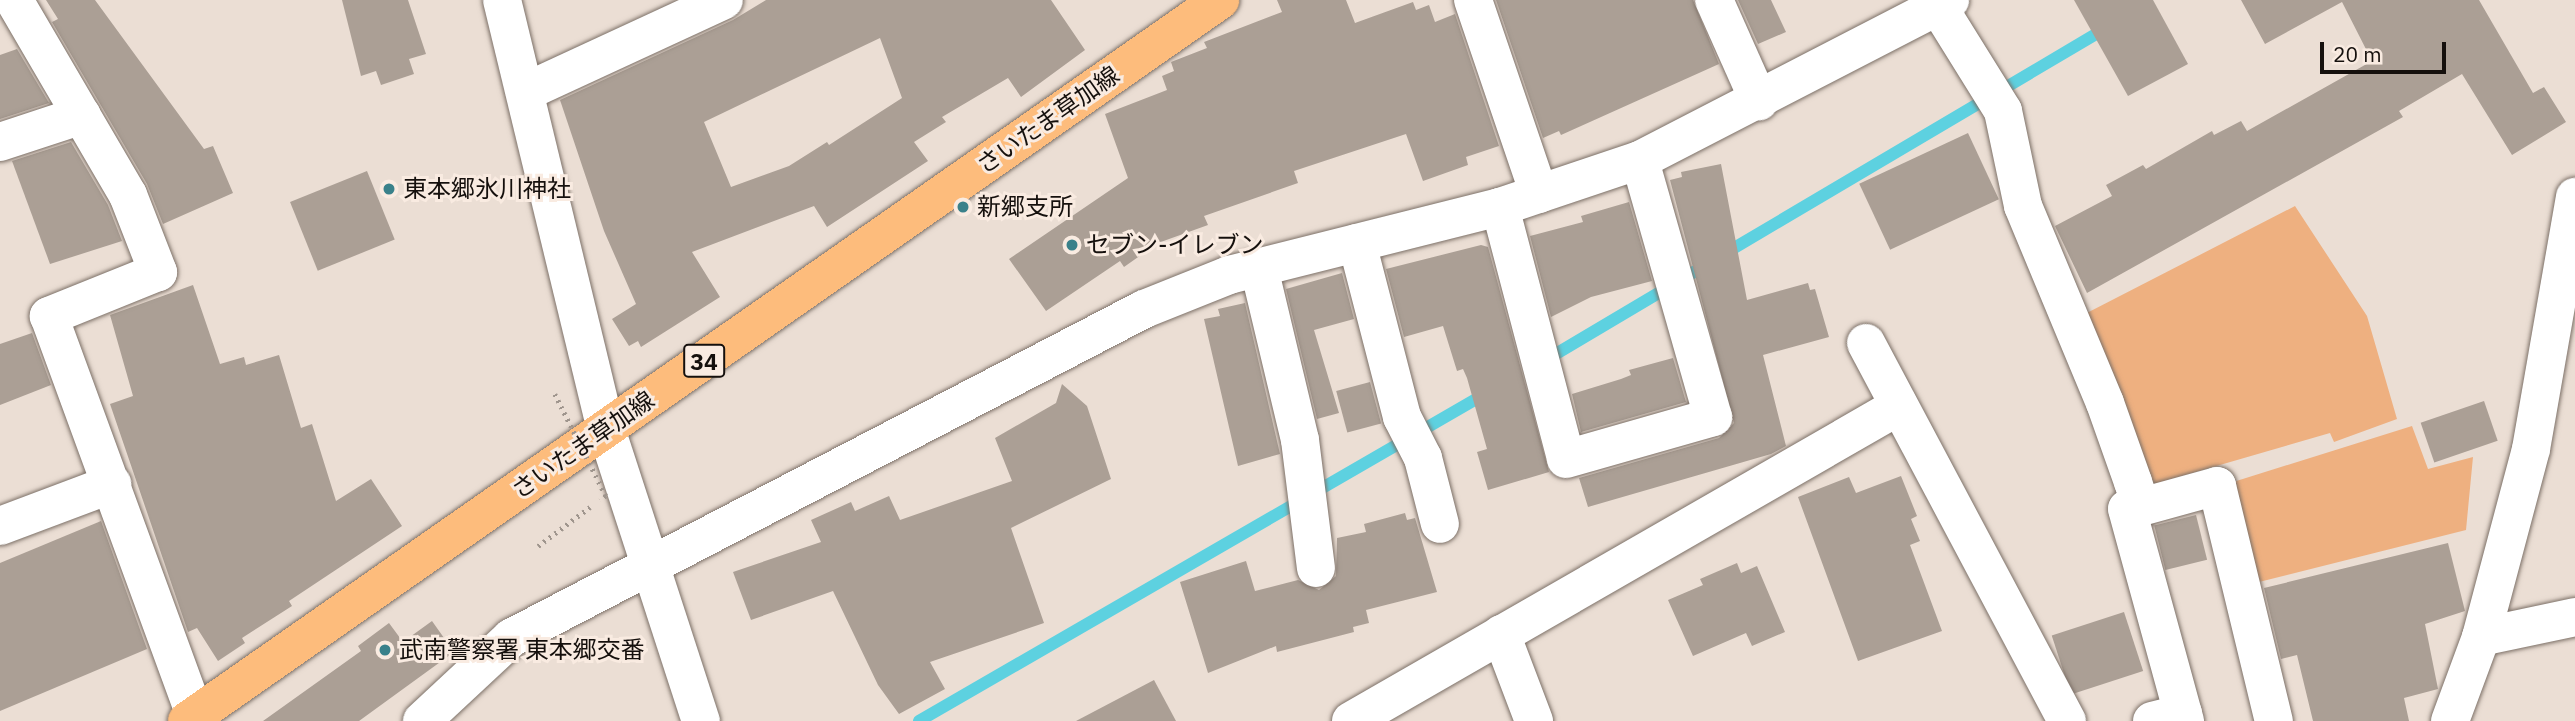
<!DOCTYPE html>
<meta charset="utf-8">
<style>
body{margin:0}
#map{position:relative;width:2575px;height:721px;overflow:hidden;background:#ebded4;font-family:"IBM Plex Sans","Noto Sans JP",sans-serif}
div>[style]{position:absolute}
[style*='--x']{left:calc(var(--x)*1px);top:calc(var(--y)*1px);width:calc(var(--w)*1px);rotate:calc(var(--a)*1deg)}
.green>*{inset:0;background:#eeb080}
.stream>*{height:12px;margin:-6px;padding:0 6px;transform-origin:6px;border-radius:6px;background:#5dd1e0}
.building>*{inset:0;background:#ab9f95;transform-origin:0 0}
.path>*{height:4.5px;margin-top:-2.25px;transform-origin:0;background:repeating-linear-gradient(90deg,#9f958d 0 2px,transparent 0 7px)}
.roads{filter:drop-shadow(0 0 2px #7c7067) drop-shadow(0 0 2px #7c7067)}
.minor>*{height:38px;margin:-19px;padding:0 19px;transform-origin:19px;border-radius:19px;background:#fff}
.major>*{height:38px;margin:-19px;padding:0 19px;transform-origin:19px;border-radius:19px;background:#fdbc7c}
.path-bridge>*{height:4.5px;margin-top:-2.25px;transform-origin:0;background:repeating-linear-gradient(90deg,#9f958d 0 2px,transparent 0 7px)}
.dots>*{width:19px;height:19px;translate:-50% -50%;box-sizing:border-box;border:4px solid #f9ebe1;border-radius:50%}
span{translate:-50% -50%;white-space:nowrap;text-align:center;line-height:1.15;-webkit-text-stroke:6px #f9ebe1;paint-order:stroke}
.shield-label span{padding:2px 5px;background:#f9ebe1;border:2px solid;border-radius:5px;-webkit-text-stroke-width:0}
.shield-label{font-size:23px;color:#15100d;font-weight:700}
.street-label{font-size:24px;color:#15100d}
.poi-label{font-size:24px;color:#15100d}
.left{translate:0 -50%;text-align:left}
.scale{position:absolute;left:2320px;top:42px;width:126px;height:32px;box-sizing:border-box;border:4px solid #15100d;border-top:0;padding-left:9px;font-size:21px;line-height:24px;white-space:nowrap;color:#15100d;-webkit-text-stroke:5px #f9ebe1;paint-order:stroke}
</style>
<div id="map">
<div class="green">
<div style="clip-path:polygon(2295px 206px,2367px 316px,2397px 419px,2334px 442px,2330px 433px,2144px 487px,2081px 316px)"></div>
<div style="clip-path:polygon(2412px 426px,2428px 469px,2473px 457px,2466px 530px,2255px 583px,2230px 483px)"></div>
</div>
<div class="stream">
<div style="--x:1724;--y:254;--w:444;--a:-30.6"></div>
<div style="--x:1544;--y:361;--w:192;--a:-30.7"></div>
<div style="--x:919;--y:721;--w:654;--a:-30.02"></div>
</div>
<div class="building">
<div style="clip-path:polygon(46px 0,95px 0,204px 149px,213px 146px,233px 193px,163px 224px,147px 184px,52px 22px,58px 19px)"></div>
<div style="clip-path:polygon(342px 0,408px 0,426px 54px,409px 59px,414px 74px,381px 85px,376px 71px,361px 76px)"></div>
<div style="clip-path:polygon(evenodd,766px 0,1051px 0,1085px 50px,1021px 97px,1008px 78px,942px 117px,946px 122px,914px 142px,928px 161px,827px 227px,814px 206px,692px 252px,720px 297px,641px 347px,638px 341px,629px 346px,612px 319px,636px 304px,604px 231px,560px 100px,733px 20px,766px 0,880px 38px,902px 98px,829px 145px,827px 142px,789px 166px,731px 187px,704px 122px,880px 38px)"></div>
<div style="clip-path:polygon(1277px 0,1346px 0,1355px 23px,1413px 2px,1416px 10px,1429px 5px,1435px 22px,1455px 14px,1499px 146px,1466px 157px,1468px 165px,1423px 181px,1406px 134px,1294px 171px,1298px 183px,1204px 216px,1208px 225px,1158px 243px,1124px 267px,1120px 261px,1046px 311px,1009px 259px,1128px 178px,1105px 114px,1167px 90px,1162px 76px,1174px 71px,1171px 62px,1207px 48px,1204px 42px,1282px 12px)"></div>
<div style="clip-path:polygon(1496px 0,1693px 0,1719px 64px,1561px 135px,1559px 131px,1543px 138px)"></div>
<div style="clip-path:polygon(1738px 0,1771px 0,1786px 32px,1758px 44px)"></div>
<div style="clip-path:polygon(2074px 0,2153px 0,2188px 64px,2128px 96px)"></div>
<div style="clip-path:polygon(2241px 0,2479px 0,2533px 93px,2544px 87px,2566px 122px,2512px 155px,2462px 74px,2399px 111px,2403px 117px,2087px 293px,2055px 226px,2112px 196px,2106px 185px,2143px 165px,2146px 169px,2212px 131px,2214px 135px,2241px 121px,2247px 131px,2372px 61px,2342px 2px,2265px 44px)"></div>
<div style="clip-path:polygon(17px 49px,49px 103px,0 119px,0 55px)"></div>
<div style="left:1968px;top:133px;width:73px;height:120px;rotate:65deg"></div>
<div style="clip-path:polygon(71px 142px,108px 205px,122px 241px,50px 264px,12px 161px)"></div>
<div style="clip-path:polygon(1721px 164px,1747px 300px,1808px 283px,1810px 290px,1815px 289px,1829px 337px,1763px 355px,1786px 446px,1771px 454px,1588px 507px,1579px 478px,1719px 438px,1734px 423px,1670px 180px,1682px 177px,1681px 172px)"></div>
<div style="left:367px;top:171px;width:74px;height:83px;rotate:68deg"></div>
<div style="clip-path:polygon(1629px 202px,1652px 281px,1591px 297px,1551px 317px,1530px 236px,1583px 222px,1581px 216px)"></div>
<div style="clip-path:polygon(1481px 245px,1488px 247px,1549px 472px,1488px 490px,1477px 452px,1487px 449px,1467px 378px,1463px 369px,1457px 371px,1443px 326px,1404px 337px,1386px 269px)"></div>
<div style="clip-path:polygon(1342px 273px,1354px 319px,1314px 330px,1339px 413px,1317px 419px,1286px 289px)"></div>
<div style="clip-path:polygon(193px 285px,220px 364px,244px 357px,246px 365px,279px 355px,301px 428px,312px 424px,336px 501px,371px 479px,402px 526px,289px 601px,292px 606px,242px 638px,245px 643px,218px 661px,197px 628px,188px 632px,110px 404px,133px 396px,110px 315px)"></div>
<div style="clip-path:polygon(1245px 303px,1280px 454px,1238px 466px,1204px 319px,1220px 316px,1218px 309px)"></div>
<div style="clip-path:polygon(32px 333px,51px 385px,0 405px,0 344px)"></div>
<div style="clip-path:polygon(1673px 358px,1686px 402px,1581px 432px,1572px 394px,1621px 379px,1631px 375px,1629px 370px)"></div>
<div style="left:1370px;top:382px;width:43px;height:35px;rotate:75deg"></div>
<div style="clip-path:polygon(1062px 384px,1087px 406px,1111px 479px,1011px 528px,1044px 623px,930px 662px,945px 689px,899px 714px,878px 685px,833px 591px,751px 620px,733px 572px,821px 542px,811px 520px,851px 502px,855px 511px,889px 496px,900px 520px,1012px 481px,995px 438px,1056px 403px)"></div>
<div style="left:2484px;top:401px;width:42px;height:67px;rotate:71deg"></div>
<div style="clip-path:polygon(1901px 476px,1917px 516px,1911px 519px,1920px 541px,1910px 545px,1942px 631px,1858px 661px,1798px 497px,1849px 477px,1856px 493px)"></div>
<div style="clip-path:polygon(1405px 513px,1407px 520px,1415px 518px,1437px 592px,1366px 610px,1369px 623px,1353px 627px,1354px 632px,1277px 652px,1276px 646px,1208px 673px,1180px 582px,1246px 561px,1255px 591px,1298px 580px,1319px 590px,1336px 576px,1337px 538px,1366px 532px,1364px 524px)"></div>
<div style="left:2196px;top:515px;width:46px;height:43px;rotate:76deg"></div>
<div style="clip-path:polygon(101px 521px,147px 649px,0 711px,0 563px)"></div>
<div style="clip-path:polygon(2448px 543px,2465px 611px,2425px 624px,2438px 689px,2404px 698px,2409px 721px,2313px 721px,2297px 655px,2281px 659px,2264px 588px)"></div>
<div style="clip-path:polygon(1737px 563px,1741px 573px,1757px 566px,1785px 632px,1752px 646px,1746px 633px,1693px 656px,1668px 600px,1703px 585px,1700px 579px)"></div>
<div style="left:2124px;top:612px;width:62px;height:76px;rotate:72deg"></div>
<div style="clip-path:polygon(432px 621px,454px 652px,359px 721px,263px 721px,361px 651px,358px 646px,389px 623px,403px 642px)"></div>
<div style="clip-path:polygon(1154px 680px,1176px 721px,1076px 721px)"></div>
</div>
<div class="path">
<div style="--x:538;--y:546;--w:65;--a:-36.9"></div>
</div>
<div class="roads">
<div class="minor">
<div style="--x:14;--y:0;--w:226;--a:59.7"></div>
<div style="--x:128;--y:195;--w:83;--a:68.7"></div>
<div style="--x:158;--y:272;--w:118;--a:158"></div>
<div style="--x:49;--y:316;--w:425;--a:69.9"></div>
<div style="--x:502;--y:0;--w:441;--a:76.4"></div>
<div style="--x:606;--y:429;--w:307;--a:72"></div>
<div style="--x:1473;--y:0;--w:205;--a:71.2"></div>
<div style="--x:1714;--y:0;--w:111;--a:66"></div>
<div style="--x:1939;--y:8;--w:121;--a:58.1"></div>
<div style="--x:2003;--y:111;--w:97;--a:78.1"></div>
<div style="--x:2023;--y:206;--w:213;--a:67.4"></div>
<div style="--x:2105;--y:403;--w:84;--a:70.5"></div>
<div style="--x:2133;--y:482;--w:26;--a:72"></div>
<div style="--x:2141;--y:507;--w:14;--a:172"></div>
<div style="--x:2127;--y:509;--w:220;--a:74.7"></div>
<div style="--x:525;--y:92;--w:219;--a:-24.8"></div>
<div style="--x:0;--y:142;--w:86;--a:-18.2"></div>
<div style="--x:1500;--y:207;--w:260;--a:75.3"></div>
<div style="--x:1566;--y:459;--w:153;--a:-15.9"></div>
<div style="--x:1713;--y:417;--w:267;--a:-105.9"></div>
<div style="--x:1357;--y:243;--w:180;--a:75.5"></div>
<div style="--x:1402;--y:417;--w:46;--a:62.9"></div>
<div style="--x:1423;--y:458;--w:68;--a:75.6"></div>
<div style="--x:1259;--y:268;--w:177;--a:76.6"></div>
<div style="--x:1300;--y:440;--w:129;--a:82.9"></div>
<div style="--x:1866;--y:343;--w:428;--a:62"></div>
<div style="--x:2141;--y:507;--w:79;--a:-15.4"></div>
<div style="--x:2217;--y:486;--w:242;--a:76.4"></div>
<div style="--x:0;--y:526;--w:120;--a:-20.6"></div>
<div style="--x:1501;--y:634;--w:93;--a:69.2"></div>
<div style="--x:2481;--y:637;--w:96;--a:-12"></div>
<div style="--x:422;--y:721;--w:122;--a:-43"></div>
<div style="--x:511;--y:638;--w:713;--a:-27.46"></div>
<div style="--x:1144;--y:309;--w:92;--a:-21.8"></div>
<div style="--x:1229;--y:275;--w:279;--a:-14.1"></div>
<div style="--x:1500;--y:207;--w:148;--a:-18.6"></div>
<div style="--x:1640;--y:160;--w:349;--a:-27.3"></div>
<div style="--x:1351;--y:721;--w:632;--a:-29.89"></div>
<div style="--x:2152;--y:721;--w:32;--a:-14"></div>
<div style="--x:2450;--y:721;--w:90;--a:-69.7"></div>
<div style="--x:2481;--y:637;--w:195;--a:-75.1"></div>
<div style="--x:2531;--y:449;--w:256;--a:-80.1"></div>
</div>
<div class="major">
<div style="--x:187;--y:721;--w:1260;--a:-34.91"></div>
</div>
</div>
<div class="path-bridge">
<div style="--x:555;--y:394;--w:114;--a:63.4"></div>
<div style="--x:606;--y:496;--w:7;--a:146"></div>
</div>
<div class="dots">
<div style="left:389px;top:189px;background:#3a818a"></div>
<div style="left:963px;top:207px;background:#3a818a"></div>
<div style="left:1072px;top:245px;background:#3a818a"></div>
<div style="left:385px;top:650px;background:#3a818a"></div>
</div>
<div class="shield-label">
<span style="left:704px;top:361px">34</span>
</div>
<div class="street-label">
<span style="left:1048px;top:120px;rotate:-35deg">さいたま草加線</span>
<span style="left:583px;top:445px;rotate:-35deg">さいたま草加線</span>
</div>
<div class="poi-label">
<span class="left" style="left:403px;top:189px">東本郷氷川神社</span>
<span class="left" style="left:977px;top:207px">新郷支所</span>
<span class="left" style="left:1086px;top:245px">セブン-イレブン</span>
<span class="left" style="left:399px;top:650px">武南警察署 東本郷交番</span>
</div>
<div class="scale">20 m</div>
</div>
